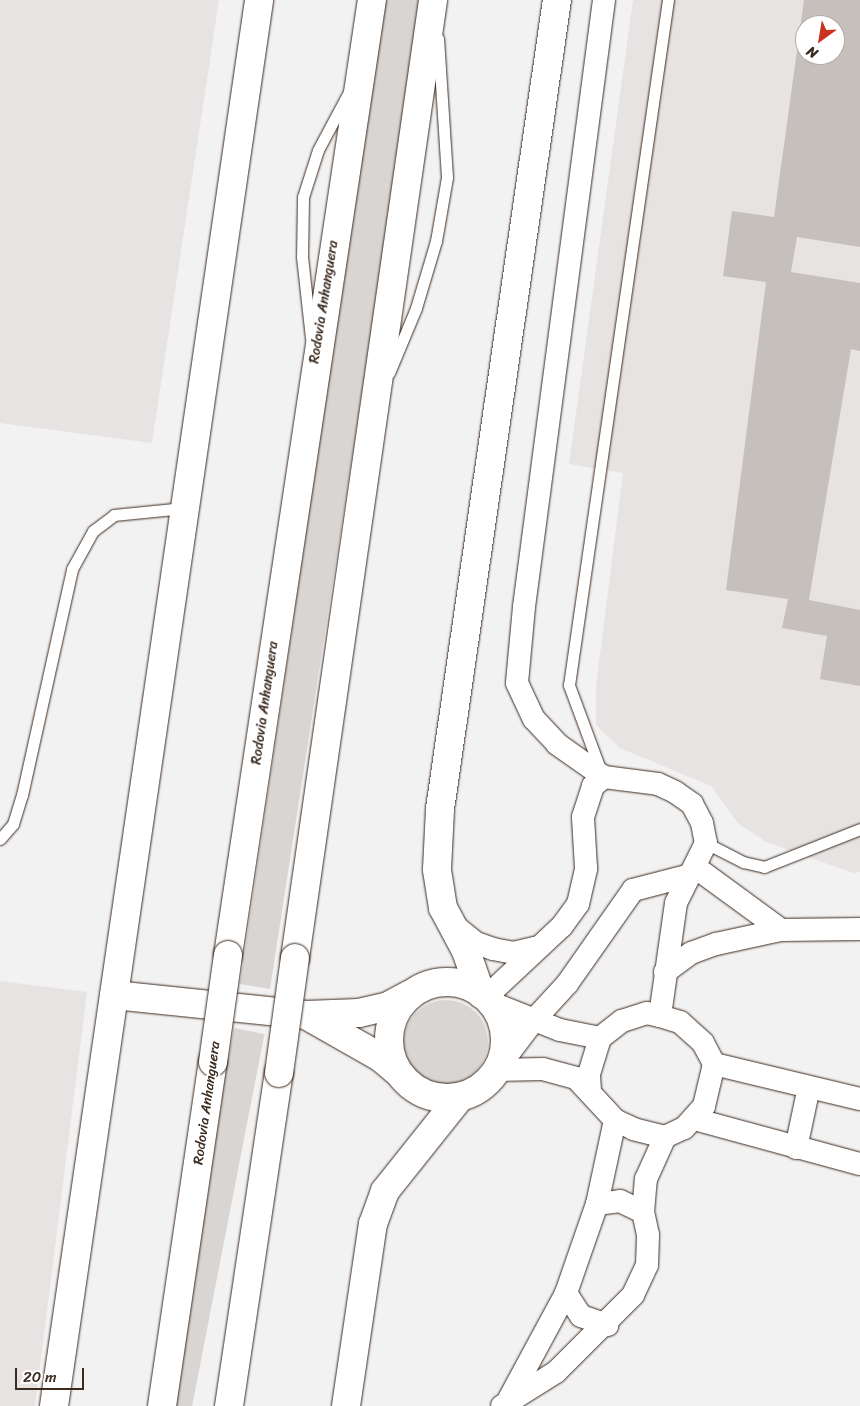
<!DOCTYPE html>
<style>
body{margin:0}
#map{position:relative;width:860px;height:1406px;overflow:hidden;background:#f3f2f2;font-family:Sriracha,sans-serif}
div>[style]{position:absolute}
[style*='--x']{left:calc(var(--x)*1px);top:calc(var(--y)*1px);width:calc(var(--w)*1px);rotate:calc(var(--a)*1deg)}
.built>*{inset:0;background:#e6e3e2}
.green>*{inset:0;background:#d8d5d2;transform-origin:0 0}
.round{border-radius:50%}
.building>*{inset:0;background:#c6c0bd}
.roads{filter:drop-shadow(0 0 1px #3b2a1e) drop-shadow(0 0 1px #3b2a1e)}
.lane>*{height:11px;margin:-5.5px;padding:0 5.5px;transform-origin:5.5px;border-radius:5.5px;background:#fff}
.street>*{height:22px;margin:-11px;padding:0 11px;transform-origin:11px;border-radius:11px;background:#fff}
.secondary>*{height:28px;margin:-14px;padding:0 14px;transform-origin:14px;border-radius:14px;background:#fff}
.secondary>.ring{margin:-14px;padding:0;box-sizing:content-box;background:none;border:28px solid #fff;border-radius:50%}
.highway>*{height:28px;margin:-14px;padding:0 14px;transform-origin:14px;border-radius:14px;background:#fff}
.bridges{filter:drop-shadow(0 0 1px #3b2a1e) drop-shadow(0 0 1px #3b2a1e)}
.highway-bridge>*{height:28px;margin:-14px;padding:0 14px;transform-origin:14px;border-radius:14px;background:#fff}
span{translate:-50% -50%;white-space:nowrap;text-align:center;line-height:1.15;-webkit-text-stroke:4px #fff;paint-order:stroke}
.street-label{font-size:14px;color:#3b2a1e}
.north{position:absolute;left:795px;top:15px;width:50px;height:50px;box-sizing:border-box;background:#fff;border:1px solid #b1aaa5;border-radius:50%;rotate:212deg;font-size:14px;font-weight:700;line-height:20px;text-align:center;color:#3b2a1e}
.north::after{content:'';display:block;margin:auto;width:18px;height:22px;background:#c8321e;clip-path:polygon(50% 0,100% 100%,50% 72%,0 100%)}
.scale{position:absolute;left:15px;top:1368px;width:69px;height:22px;box-sizing:border-box;border:2px solid #3b2a1e;border-top:0;padding-left:6px;font-size:15px;line-height:18px;white-space:nowrap;color:#3b2a1e;-webkit-text-stroke:4px #fff;paint-order:stroke}
</style>
<div id="map">
<div class="built">
<div style="clip-path:polygon(0 0,219px 0,152px 443px,0 423px)"></div>
<div style="clip-path:polygon(evenodd,633px 0,860px 0,860px 872px,853px 873px,766px 842px,738px 823px,711px 786px,620px 748px,596px 725px,596px 686px,623px 473px,569px 464px,633px 0,805px 25px,835px 25px,835px 55px,805px 55px,805px 25px)"></div>
<div style="clip-path:polygon(0 981px,87px 992px,35px 1406px,0 1406px)"></div>
</div>
<div class="green">
<div style="clip-path:polygon(384px 0,418px 0,421px 10px,270px 989px,240px 984px)"></div>
<div class="round" style="left:404px;top:1000px;width:84px;height:84px"></div>
<div style="left:234px;top:1028px;width:31px;height:382px;rotate:11deg"></div>
</div>
<div class="building">
<div style="clip-path:polygon(evenodd,804px 0,860px 0,860px 247px,797px 237px,791px 272px,860px 283px,860px 351px,851px 349px,809px 600px,860px 610px,860px 686px,820px 679px,827px 636px,782px 628px,788px 599px,726px 590px,766px 282px,723px 276px,732px 211px,774px 217px,804px 0,805px 25px,835px 25px,835px 55px,805px 55px,805px 25px)"></div>
</div>
<div class="roads">
<div class="lane">
<div style="--x:311;--y:338;--w:81;--a:-96.3"></div>
<div style="--x:302;--y:257;--w:60;--a:-89"></div>
<div style="--x:303;--y:197;--w:49;--a:-72.3"></div>
<div style="--x:318;--y:150;--w:68;--a:-61.9"></div>
<div style="--x:389;--y:373;--w:70;--a:-67.4"></div>
<div style="--x:416;--y:308;--w:70;--a:-73.4"></div>
<div style="--x:436;--y:241;--w:65;--a:-80.2"></div>
<div style="--x:447;--y:177;--w:139;--a:-93.7"></div>
<div style="--x:600;--y:769;--w:90;--a:-110.3"></div>
<div style="--x:569;--y:685;--w:692;--a:-81.78"></div>
<div style="--x:0;--y:839;--w:20;--a:-49"></div>
<div style="--x:13;--y:824;--w:30;--a:-73"></div>
<div style="--x:22;--y:795;--w:231;--a:-77.5"></div>
<div style="--x:72;--y:569;--w:43;--a:-61.1"></div>
<div style="--x:93;--y:531;--w:26;--a:-37"></div>
<div style="--x:114;--y:515;--w:70;--a:-5.7"></div>
<div style="--x:706;--y:843;--w:42;--a:27.2"></div>
<div style="--x:743;--y:862;--w:22;--a:13"></div>
<div style="--x:764;--y:867;--w:103;--a:-21.6"></div>
</div>
<div class="street">
<div style="--x:604;--y:0;--w:612;--a:97.51"></div>
<div style="--x:524;--y:607;--w:76;--a:95.3"></div>
<div style="--x:517;--y:683;--w:40;--a:65"></div>
<div style="--x:534;--y:719;--w:34;--a:47"></div>
<div style="--x:557;--y:744;--w:57;--a:35.1"></div>
<div style="--x:695;--y:867;--w:107;--a:36.2"></div>
<div style="--x:455;--y:926;--w:27;--a:39"></div>
<div style="--x:476;--y:943;--w:18;--a:19"></div>
<div style="--x:493;--y:949;--w:20;--a:11"></div>
<div style="--x:513;--y:953;--w:23;--a:-13"></div>
<div style="--x:665;--y:972;--w:32;--a:-36"></div>
<div style="--x:691;--y:953;--w:27;--a:-20"></div>
<div style="--x:716;--y:944;--w:66;--a:-12.2"></div>
<div style="--x:781;--y:930;--w:79;--a:-0.7"></div>
<div style="--x:485;--y:998;--w:105;--a:-43.1"></div>
<div style="--x:562;--y:926;--w:27;--a:-54"></div>
<div style="--x:578;--y:904;--w:37;--a:-77"></div>
<div style="--x:586;--y:868;--w:51;--a:-93.4"></div>
<div style="--x:583;--y:817;--w:33;--a:-72"></div>
<div style="--x:593;--y:786;--w:14;--a:-39"></div>
<div style="--x:604;--y:777;--w:54;--a:7.4"></div>
<div style="--x:658;--y:784;--w:19;--a:25"></div>
<div style="--x:675;--y:792;--w:21;--a:35"></div>
<div style="--x:692;--y:804;--w:21;--a:62"></div>
<div style="--x:702;--y:823;--w:20;--a:79"></div>
<div style="--x:706;--y:843;--w:67;--a:116.6"></div>
<div style="--x:676;--y:903;--w:114;--a:98.1"></div>
<div style="--x:492;--y:1003;--w:73;--a:21.7"></div>
<div style="--x:560;--y:1030;--w:41;--a:11.3"></div>
<div style="--x:600;--y:1038;--w:28;--a:-38"></div>
<div style="--x:622;--y:1021;--w:26;--a:-18"></div>
<div style="--x:647;--y:1013;--w:13;--a:13"></div>
<div style="--x:660;--y:1016;--w:21;--a:17"></div>
<div style="--x:680;--y:1022;--w:31;--a:42"></div>
<div style="--x:703;--y:1043;--w:24;--a:62"></div>
<div style="--x:714;--y:1064;--w:43;--a:103.4"></div>
<div style="--x:704;--y:1106;--w:30;--a:132"></div>
<div style="--x:684;--y:1128;--w:21;--a:155"></div>
<div style="--x:665;--y:1137;--w:32;--a:-166"></div>
<div style="--x:634;--y:1129;--w:21;--a:-155"></div>
<div style="--x:615;--y:1120;--w:57;--a:-132.9"></div>
<div style="--x:576;--y:1078;--w:34;--a:-165"></div>
<div style="--x:543;--y:1069;--w:47;--a:178.8"></div>
<div style="--x:714;--y:1064;--w:150;--a:13.5"></div>
<div style="--x:496;--y:1070;--w:63;--a:-52.8"></div>
<div style="--x:534;--y:1020;--w:49;--a:-47.5"></div>
<div style="--x:567;--y:984;--w:115;--a:-54.9"></div>
<div style="--x:633;--y:890;--w:59;--a:-14.7"></div>
<div style="--x:590;--y:1090;--w:16;--a:-94"></div>
<div style="--x:589;--y:1074;--w:38;--a:-73"></div>
<div style="--x:694;--y:1119;--w:172;--a:15.2"></div>
<div style="--x:796;--y:1148;--w:62;--a:-78"></div>
<div style="--x:597;--y:1204;--w:23;--a:-7"></div>
<div style="--x:620;--y:1201;--w:25;--a:26"></div>
<div style="--x:566;--y:1293;--w:27;--a:57"></div>
<div style="--x:581;--y:1316;--w:28;--a:19"></div>
<div style="--x:509;--y:1399;--w:120;--a:-61.7"></div>
<div style="--x:566;--y:1293;--w:94;--a:-70.8"></div>
<div style="--x:597;--y:1204;--w:86;--a:-77.9"></div>
<div style="--x:502;--y:1406;--w:64;--a:-32.2"></div>
<div style="--x:556;--y:1372;--w:109;--a:-45"></div>
<div style="--x:633;--y:1295;--w:33;--a:-65"></div>
<div style="--x:647;--y:1265;--w:30;--a:-88"></div>
<div style="--x:648;--y:1235;--w:24;--a:-102"></div>
<div style="--x:643;--y:1212;--w:33;--a:-85"></div>
<div style="--x:646;--y:1179;--w:46;--a:-65.7"></div>
</div>
<div class="secondary">
<div class="ring" style="left:389px;top:982px;width:88px;height:88px"></div>
<div style="--x:114;--y:995;--w:193;--a:5.9"></div>
<div style="--x:306;--y:1015;--w:53;--a:-2.2"></div>
<div style="--x:359;--y:1013;--w:28;--a:-13"></div>
<div style="--x:386;--y:1007;--w:27;--a:-28"></div>
<div style="--x:306;--y:1015;--w:85;--a:29.6"></div>
<div style="--x:380;--y:1057;--w:23;--a:40"></div>
<div style="--x:54;--y:1406;--w:1421;--a:-81.7"></div>
</div>
<div class="highway">
<div style="--x:228;--y:955;--w:966;--a:-81.43"></div>
<div style="--x:295;--y:958;--w:968;--a:-81.8"></div>
<div style="--x:481;--y:994;--w:46;--a:-109.2"></div>
<div style="--x:466;--y:951;--w:49;--a:-118.1"></div>
<div style="--x:443;--y:908;--w:39;--a:-99"></div>
<div style="--x:437;--y:869;--w:60;--a:-87.1"></div>
<div style="--x:440;--y:809;--w:817;--a:-81.77"></div>
<div style="--x:162;--y:1406;--w:348;--a:-81.6"></div>
<div style="--x:229;--y:1406;--w:337;--a:-81.5"></div>
<div style="--x:346;--y:1406;--w:184;--a:-81.6"></div>
<div style="--x:373;--y:1224;--w:35;--a:-70"></div>
<div style="--x:385;--y:1191;--w:120;--a:-51.4"></div>
</div>
</div>
<div class="bridges">
<div class="highway-bridge">
<div style="--x:213;--y:1062;--w:108;--a:-82"></div>
<div style="--x:279;--y:1073;--w:116;--a:-82.1"></div>
</div>
</div>
<div class="street-label">
<span style="left:324px;top:302px;rotate:-81deg">Rodovia Anhanguera</span>
<span style="left:265px;top:703px;rotate:-82deg">Rodovia Anhanguera</span>
<span style="left:207px;top:1103px;rotate:-82deg">Rodovia Anhanguera</span>
</div>
<div class="north">N</div>
<div class="scale">20 m</div>
</div>
